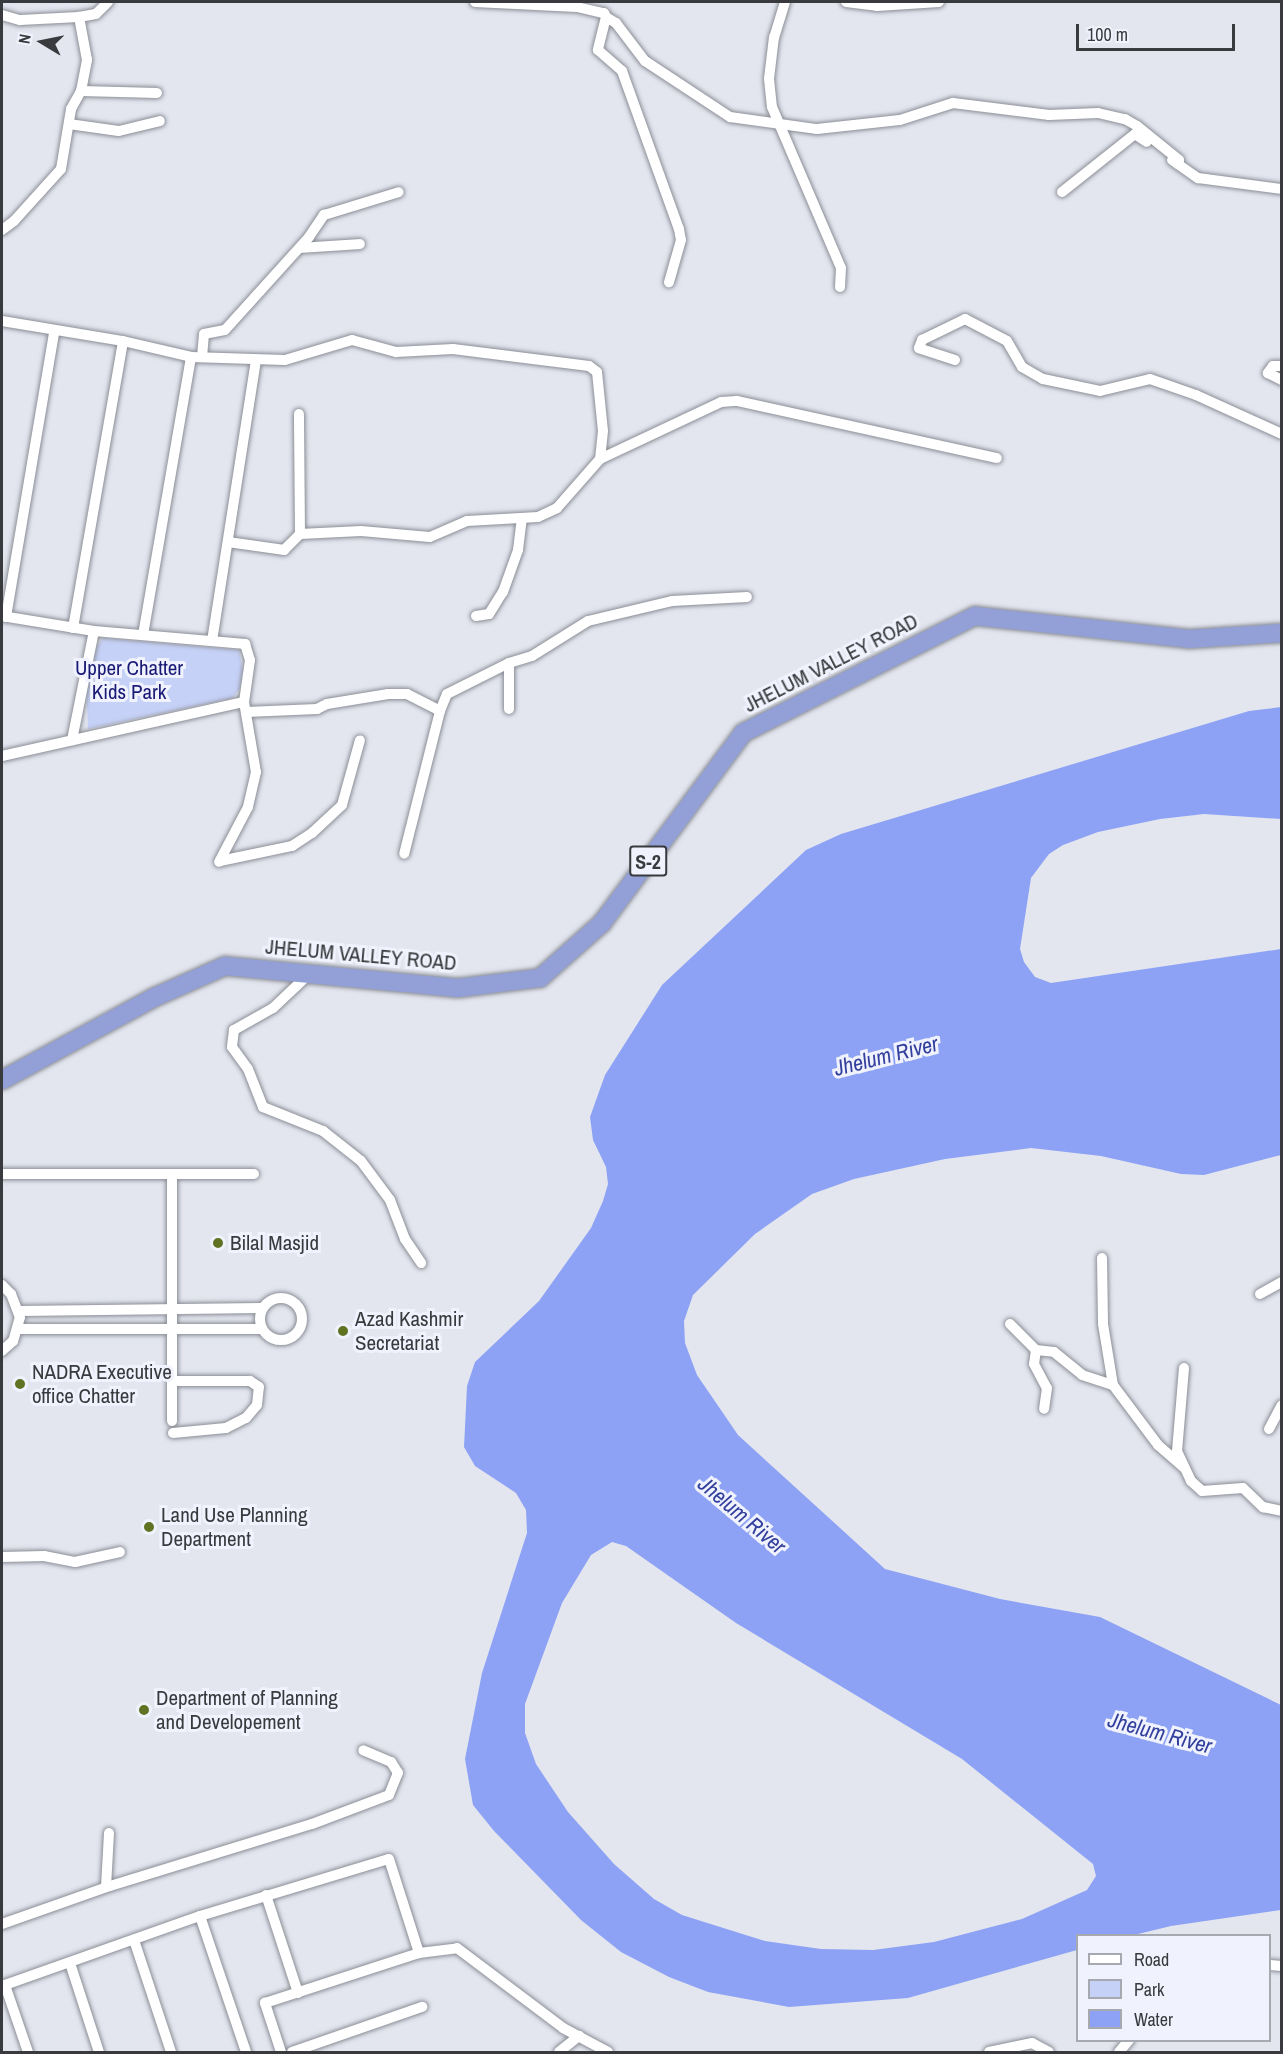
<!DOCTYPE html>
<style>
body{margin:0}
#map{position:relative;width:1283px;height:2054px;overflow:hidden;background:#e3e6ef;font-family:"Archivo Narrow",sans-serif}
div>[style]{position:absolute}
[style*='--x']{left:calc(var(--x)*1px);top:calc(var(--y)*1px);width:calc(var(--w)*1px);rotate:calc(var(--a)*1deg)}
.green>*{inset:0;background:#c6d1f7}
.water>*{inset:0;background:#8da2f4}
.roads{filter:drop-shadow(0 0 2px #8b8e96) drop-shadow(0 0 2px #8b8e96)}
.minor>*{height:10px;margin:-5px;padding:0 5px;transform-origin:5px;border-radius:5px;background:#fff}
.minor>.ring{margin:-5px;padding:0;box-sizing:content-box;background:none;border:10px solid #fff;border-radius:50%}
.trunk>*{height:18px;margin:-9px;padding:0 9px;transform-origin:9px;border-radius:9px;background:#92a0d7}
.dots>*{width:16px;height:16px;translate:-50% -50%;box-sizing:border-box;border:3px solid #f0f3fd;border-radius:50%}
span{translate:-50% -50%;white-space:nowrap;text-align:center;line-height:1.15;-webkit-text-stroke:6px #f0f3fd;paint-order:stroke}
.shield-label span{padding:2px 4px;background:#f0f3fd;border:2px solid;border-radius:4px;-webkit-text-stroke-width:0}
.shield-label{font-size:20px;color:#383a3d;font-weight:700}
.street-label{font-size:21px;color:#383a3d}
.park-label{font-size:21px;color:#191976}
.poi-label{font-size:21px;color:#383a3d}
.left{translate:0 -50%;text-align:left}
.water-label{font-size:22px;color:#323f9d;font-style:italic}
.frame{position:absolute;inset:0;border:3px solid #383a3d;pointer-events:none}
.legend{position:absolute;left:1076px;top:1934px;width:195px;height:108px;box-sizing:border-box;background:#f0f3fd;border:2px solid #a6a9b0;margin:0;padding:8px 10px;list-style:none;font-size:18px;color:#383a3d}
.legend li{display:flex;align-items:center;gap:12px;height:30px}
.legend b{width:30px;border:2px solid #a6a9b0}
.north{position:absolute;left:12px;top:12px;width:60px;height:60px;-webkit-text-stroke:4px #f0f3fd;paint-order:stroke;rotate:280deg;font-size:16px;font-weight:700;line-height:24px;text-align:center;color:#383a3d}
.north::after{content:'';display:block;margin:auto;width:21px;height:27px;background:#383a3d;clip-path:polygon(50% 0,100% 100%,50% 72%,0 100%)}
.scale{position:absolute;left:1076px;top:24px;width:159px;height:27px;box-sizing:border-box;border:3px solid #383a3d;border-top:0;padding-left:8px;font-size:18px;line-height:21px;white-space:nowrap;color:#383a3d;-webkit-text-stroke:4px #f0f3fd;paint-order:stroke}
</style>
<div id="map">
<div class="green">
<div style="clip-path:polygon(103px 638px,239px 650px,243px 672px,240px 688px,233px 698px,88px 729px,86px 682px,97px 646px)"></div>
</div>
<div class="water">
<div style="clip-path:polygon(evenodd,1281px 707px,1281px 819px,1204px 814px,1160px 819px,1098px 832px,1063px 845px,1049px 854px,1031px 878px,1020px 949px,1024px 962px,1035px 977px,1051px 983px,1281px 949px,1281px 1155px,1204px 1175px,1181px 1174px,1101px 1156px,1031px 1148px,945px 1159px,854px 1179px,812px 1194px,755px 1234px,693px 1295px,684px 1321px,685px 1343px,697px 1375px,738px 1435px,885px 1569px,1000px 1599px,1100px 1617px,1281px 1705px,1281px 1910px,1171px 1926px,1134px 1935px,1078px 1936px,1077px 1950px,908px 1998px,789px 2007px,708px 1992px,669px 1977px,621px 1952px,581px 1920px,494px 1831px,473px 1805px,465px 1759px,482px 1673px,527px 1533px,526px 1510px,516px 1493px,475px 1466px,464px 1447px,467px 1386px,475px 1362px,539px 1301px,591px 1228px,603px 1201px,608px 1184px,606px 1167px,593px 1140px,590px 1117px,605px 1075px,662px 985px,806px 850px,841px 834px,1249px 711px,1281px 707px,612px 1542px,626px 1546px,736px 1623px,962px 1759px,1093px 1864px,1096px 1876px,1087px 1890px,1022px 1919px,934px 1942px,873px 1950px,821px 1949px,765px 1941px,682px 1915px,654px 1899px,614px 1864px,568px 1812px,536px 1764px,525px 1733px,525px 1704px,562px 1603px,591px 1555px,612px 1542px)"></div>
</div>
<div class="roads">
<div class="minor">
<div style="--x:475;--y:2;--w:102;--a:2.8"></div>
<div style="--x:577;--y:7;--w:28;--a:13"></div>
<div style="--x:604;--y:13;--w:4;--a:63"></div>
<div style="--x:606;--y:17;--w:34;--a:104"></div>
<div style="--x:598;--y:50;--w:32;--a:41"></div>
<div style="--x:622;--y:71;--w:168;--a:70.2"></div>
<div style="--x:679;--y:229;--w:11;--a:80"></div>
<div style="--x:681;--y:240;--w:44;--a:105.9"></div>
<div style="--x:785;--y:2;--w:37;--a:107"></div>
<div style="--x:774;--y:37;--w:42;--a:96.8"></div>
<div style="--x:769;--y:79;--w:28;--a:84"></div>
<div style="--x:772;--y:107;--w:175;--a:66.8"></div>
<div style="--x:841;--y:268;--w:19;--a:93"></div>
<div style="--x:846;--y:2;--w:31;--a:7"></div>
<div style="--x:877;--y:6;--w:62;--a:-3.7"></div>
<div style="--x:2;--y:15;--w:19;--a:16"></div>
<div style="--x:20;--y:20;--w:59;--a:-2.9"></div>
<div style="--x:79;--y:17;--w:17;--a:-10"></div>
<div style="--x:96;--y:14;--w:17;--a:-45"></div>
<div style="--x:606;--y:17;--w:12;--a:31"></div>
<div style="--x:616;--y:23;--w:48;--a:52.7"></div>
<div style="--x:645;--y:61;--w:102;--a:33.4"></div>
<div style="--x:730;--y:117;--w:88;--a:7.9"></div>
<div style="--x:817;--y:129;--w:83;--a:-6.2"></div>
<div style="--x:900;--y:120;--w:56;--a:-17.8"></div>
<div style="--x:953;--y:103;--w:97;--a:7.1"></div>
<div style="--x:1049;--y:115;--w:49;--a:-2.3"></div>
<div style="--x:1098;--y:113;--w:28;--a:13"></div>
<div style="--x:1125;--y:119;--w:14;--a:30"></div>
<div style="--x:1137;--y:126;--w:54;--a:39"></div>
<div style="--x:1179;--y:160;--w:4;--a:117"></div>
<div style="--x:81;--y:91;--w:76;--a:1.5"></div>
<div style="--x:69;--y:124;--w:50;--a:8"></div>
<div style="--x:119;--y:131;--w:42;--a:-13.7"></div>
<div style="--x:1172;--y:160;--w:32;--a:35"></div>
<div style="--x:1198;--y:178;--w:85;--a:7.5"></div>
<div style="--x:1062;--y:192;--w:93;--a:-38.5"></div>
<div style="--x:1135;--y:134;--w:14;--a:34"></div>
<div style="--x:2;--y:230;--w:15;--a:-37"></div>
<div style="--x:14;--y:221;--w:70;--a:-47.9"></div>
<div style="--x:61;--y:169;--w:61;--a:-80.5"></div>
<div style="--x:71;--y:109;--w:21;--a:-61"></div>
<div style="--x:81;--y:91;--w:32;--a:-79"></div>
<div style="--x:87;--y:60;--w:44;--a:-100.5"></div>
<div style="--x:300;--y:248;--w:60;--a:-3.8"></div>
<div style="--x:2;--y:321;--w:123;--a:9.4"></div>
<div style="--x:123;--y:341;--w:70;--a:13.2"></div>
<div style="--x:191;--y:357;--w:94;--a:1.8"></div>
<div style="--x:285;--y:360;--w:70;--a:-16.6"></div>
<div style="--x:352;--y:340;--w:46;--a:15.3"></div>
<div style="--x:396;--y:352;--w:57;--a:-3"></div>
<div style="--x:453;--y:349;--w:137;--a:7.1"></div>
<div style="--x:589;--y:366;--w:10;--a:37"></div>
<div style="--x:597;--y:372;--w:59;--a:84.2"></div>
<div style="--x:603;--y:431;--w:28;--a:96"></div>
<div style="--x:202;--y:357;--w:23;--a:-85"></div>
<div style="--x:204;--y:334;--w:21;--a:-11"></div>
<div style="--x:225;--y:330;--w:125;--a:-47.9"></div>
<div style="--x:309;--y:237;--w:27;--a:-56"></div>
<div style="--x:324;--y:215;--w:78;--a:-17"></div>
<div style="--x:955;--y:360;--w:38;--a:-162"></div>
<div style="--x:919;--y:348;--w:9;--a:-69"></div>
<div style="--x:922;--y:340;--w:48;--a:-26"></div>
<div style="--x:965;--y:319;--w:47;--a:27.6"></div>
<div style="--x:1007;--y:341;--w:30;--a:60"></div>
<div style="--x:1022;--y:367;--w:24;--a:30"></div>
<div style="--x:1043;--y:379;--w:58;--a:11.9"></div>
<div style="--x:1100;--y:391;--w:51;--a:-13.5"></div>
<div style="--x:1150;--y:379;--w:49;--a:19.2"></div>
<div style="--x:1196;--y:395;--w:94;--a:24.4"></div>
<div style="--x:1282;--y:366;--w:9;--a:180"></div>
<div style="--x:1273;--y:366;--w:9;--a:126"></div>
<div style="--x:1268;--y:373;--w:16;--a:27"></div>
<div style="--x:300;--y:534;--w:61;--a:-2.8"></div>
<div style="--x:361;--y:531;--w:69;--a:5"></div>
<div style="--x:430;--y:537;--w:40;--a:-23.4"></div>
<div style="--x:467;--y:521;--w:71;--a:-3.2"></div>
<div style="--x:538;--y:517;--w:21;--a:-25"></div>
<div style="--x:557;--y:508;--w:65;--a:-48.7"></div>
<div style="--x:600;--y:459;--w:134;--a:-25.2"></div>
<div style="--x:721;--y:402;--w:16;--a:-4"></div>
<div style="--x:737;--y:401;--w:266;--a:12.4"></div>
<div style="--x:228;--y:542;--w:57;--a:8.1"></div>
<div style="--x:284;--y:550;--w:23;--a:-45"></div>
<div style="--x:300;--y:534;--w:120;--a:-90.5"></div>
<div style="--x:2;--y:616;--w:93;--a:9.3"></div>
<div style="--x:94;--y:631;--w:152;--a:4.9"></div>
<div style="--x:245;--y:644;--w:17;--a:73"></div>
<div style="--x:250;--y:660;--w:42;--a:98.1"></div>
<div style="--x:476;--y:616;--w:13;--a:-9"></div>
<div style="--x:489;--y:614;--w:26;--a:-58"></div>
<div style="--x:503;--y:592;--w:45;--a:-70.3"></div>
<div style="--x:518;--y:550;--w:32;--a:-83"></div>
<div style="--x:6;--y:617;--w:289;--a:-80.4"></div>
<div style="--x:73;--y:628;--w:291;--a:-80.1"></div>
<div style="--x:143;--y:635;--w:282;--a:-80.2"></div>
<div style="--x:212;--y:641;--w:284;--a:-81.1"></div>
<div style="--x:509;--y:709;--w:46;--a:-90"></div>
<div style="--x:509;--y:663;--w:24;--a:-17"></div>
<div style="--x:532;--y:656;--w:66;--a:-32"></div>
<div style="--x:588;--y:621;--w:86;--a:-13.4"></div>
<div style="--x:672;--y:601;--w:75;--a:-3.1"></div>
<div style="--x:440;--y:711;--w:18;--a:-68"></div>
<div style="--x:447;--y:694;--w:69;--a:-26.6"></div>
<div style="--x:246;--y:712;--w:71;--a:-2.4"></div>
<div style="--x:317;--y:709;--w:11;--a:-27"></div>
<div style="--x:327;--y:704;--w:62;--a:-9.3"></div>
<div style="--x:388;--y:694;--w:19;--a:0"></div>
<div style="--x:407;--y:694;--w:37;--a:27"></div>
<div style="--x:440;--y:711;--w:147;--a:104.1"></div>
<div style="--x:72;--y:740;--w:111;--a:-78.6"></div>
<div style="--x:2;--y:756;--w:248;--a:-12.6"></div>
<div style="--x:244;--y:702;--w:71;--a:80.3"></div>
<div style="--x:256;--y:772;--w:36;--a:103"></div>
<div style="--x:248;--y:807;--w:62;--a:117.8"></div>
<div style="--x:220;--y:861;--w:74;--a:-11.8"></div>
<div style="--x:292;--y:846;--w:24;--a:-33"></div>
<div style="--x:312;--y:833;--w:41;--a:-43"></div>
<div style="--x:342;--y:805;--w:67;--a:-74.5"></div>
<div style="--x:309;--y:974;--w:50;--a:136.6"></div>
<div style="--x:273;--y:1008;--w:45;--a:150.6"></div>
<div style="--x:234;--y:1030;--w:17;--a:97"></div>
<div style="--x:232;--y:1047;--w:27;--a:54"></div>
<div style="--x:248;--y:1069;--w:41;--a:68.5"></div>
<div style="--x:263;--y:1107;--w:65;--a:21.8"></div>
<div style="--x:323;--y:1131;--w:48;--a:38.3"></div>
<div style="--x:361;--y:1161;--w:49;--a:53.4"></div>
<div style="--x:390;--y:1200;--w:42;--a:69"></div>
<div style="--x:405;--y:1239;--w:29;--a:56"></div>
<div style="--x:2;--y:1174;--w:252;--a:0"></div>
<div style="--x:172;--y:1174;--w:247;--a:90"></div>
<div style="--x:1102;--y:1258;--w:66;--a:89.1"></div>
<div style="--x:1103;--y:1324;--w:62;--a:80.7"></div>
<div style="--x:1113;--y:1385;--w:75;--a:53.1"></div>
<div style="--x:1158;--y:1445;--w:35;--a:41"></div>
<div style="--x:2;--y:1285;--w:13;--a:45"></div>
<div style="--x:11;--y:1294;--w:25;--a:69"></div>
<div style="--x:20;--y:1317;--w:25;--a:106"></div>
<div style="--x:13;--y:1341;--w:15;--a:138"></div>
<div style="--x:1260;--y:1294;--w:25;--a:-29"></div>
<div class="ring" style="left:260px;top:1298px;width:32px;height:32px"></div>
<div style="--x:19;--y:1311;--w:243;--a:-0.7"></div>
<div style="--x:1010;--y:1324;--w:37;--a:45"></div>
<div style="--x:1036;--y:1350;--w:18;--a:6"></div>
<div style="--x:1054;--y:1352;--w:36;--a:39"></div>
<div style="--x:1082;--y:1375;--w:33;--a:18"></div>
<div style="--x:18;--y:1329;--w:244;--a:0"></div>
<div style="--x:1036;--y:1350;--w:14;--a:98"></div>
<div style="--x:1034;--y:1364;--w:27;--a:62"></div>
<div style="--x:1047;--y:1388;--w:21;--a:98"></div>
<div style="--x:1184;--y:1368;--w:83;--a:94.8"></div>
<div style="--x:1177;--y:1451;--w:33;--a:65"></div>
<div style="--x:1191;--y:1481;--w:15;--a:42"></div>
<div style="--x:1202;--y:1491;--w:41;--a:-4.2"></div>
<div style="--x:1243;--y:1488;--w:28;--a:44"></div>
<div style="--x:1263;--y:1507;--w:19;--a:12"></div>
<div style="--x:1269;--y:1429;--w:27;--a:-62"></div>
<div style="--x:173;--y:1433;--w:53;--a:-5.4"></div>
<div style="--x:226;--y:1428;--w:22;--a:-27"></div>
<div style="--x:246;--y:1418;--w:17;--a:-50"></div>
<div style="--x:257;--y:1405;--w:18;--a:-84"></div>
<div style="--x:259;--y:1387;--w:11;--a:-146"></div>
<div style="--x:250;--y:1381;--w:77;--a:180"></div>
<div style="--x:2;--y:1557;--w:42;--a:-1.4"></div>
<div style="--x:44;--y:1556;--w:32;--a:11"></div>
<div style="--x:75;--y:1562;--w:46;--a:-12.5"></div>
<div style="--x:106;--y:1887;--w:54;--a:-86.8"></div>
<div style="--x:266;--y:1895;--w:103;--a:71.9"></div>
<div style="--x:200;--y:1916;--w:144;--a:71.3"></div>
<div style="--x:2;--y:1924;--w:114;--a:-19.4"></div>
<div style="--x:110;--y:1886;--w:211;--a:-17.1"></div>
<div style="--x:312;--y:1824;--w:82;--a:-20.6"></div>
<div style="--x:389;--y:1795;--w:24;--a:-68"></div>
<div style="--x:398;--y:1773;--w:13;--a:-122"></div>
<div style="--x:391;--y:1762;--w:30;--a:-157"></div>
<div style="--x:134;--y:1940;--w:118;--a:71.7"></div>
<div style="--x:70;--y:1963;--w:94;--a:72"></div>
<div style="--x:1270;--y:1965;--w:12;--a:5"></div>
<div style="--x:5;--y:1985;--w:71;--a:71.1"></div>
<div style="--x:2;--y:1986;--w:210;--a:-19.5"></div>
<div style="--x:200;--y:1916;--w:197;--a:-16.8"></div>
<div style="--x:389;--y:1859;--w:99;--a:72.3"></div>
<div style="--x:419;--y:1953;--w:38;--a:-7"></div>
<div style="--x:457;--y:1948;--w:133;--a:37"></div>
<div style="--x:563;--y:2028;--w:51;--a:28.1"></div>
<div style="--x:281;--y:2052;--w:52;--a:-108.1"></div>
<div style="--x:265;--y:2003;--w:162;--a:-18"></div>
<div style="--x:292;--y:2052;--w:138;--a:-19.1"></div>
<div style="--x:559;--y:2052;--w:26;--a:-39"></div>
<div style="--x:989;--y:2052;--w:44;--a:-11.8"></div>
<div style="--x:1032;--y:2043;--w:19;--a:28"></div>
<div style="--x:1119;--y:2052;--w:16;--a:-50"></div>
</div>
<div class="trunk">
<div style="--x:2;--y:1080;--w:174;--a:-28.5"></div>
<div style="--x:155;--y:997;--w:77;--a:-23.9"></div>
<div style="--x:225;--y:966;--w:234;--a:5.4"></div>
<div style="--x:458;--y:988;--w:83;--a:-7"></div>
<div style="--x:540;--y:978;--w:83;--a:-41.6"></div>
<div style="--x:602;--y:923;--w:237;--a:-53.4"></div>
<div style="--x:743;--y:733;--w:260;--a:-26.8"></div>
<div style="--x:975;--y:616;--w:215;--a:6.1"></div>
<div style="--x:1189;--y:639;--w:93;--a:-3.7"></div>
</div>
</div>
<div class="dots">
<div style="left:218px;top:1243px;background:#5f7322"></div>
<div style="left:343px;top:1331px;background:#5f7322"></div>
<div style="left:20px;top:1384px;background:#5f7322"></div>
<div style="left:149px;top:1527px;background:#5f7322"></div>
<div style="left:144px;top:1710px;background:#5f7322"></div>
</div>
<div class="shield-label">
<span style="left:648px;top:861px">S-2</span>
</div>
<div class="street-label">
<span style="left:831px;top:663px;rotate:-27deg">JHELUM VALLEY ROAD</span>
<span style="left:361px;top:955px;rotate:5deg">JHELUM VALLEY ROAD</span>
</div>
<div class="park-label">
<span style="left:129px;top:680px">Upper Chatter<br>Kids Park</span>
</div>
<div class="poi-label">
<span class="left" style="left:230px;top:1243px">Bilal Masjid</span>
<span class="left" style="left:355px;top:1331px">Azad Kashmir<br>Secretariat</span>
<span class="left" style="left:32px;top:1384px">NADRA Executive<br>office Chatter</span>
<span class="left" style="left:161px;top:1527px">Land Use Planning<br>Department</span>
<span class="left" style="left:156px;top:1710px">Department of Planning<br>and Developement</span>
</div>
<div class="water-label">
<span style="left:886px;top:1056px;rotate:-14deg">Jhelum River</span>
<span style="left:742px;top:1515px;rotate:40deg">Jhelum River</span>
<span style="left:1160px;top:1733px;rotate:15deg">Jhelum River</span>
</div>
<div class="frame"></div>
<ul class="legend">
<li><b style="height:8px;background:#fff"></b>Road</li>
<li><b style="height:16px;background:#c6d1f7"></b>Park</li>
<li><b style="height:16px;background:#8da2f4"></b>Water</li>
</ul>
<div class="north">N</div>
<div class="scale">100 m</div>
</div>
